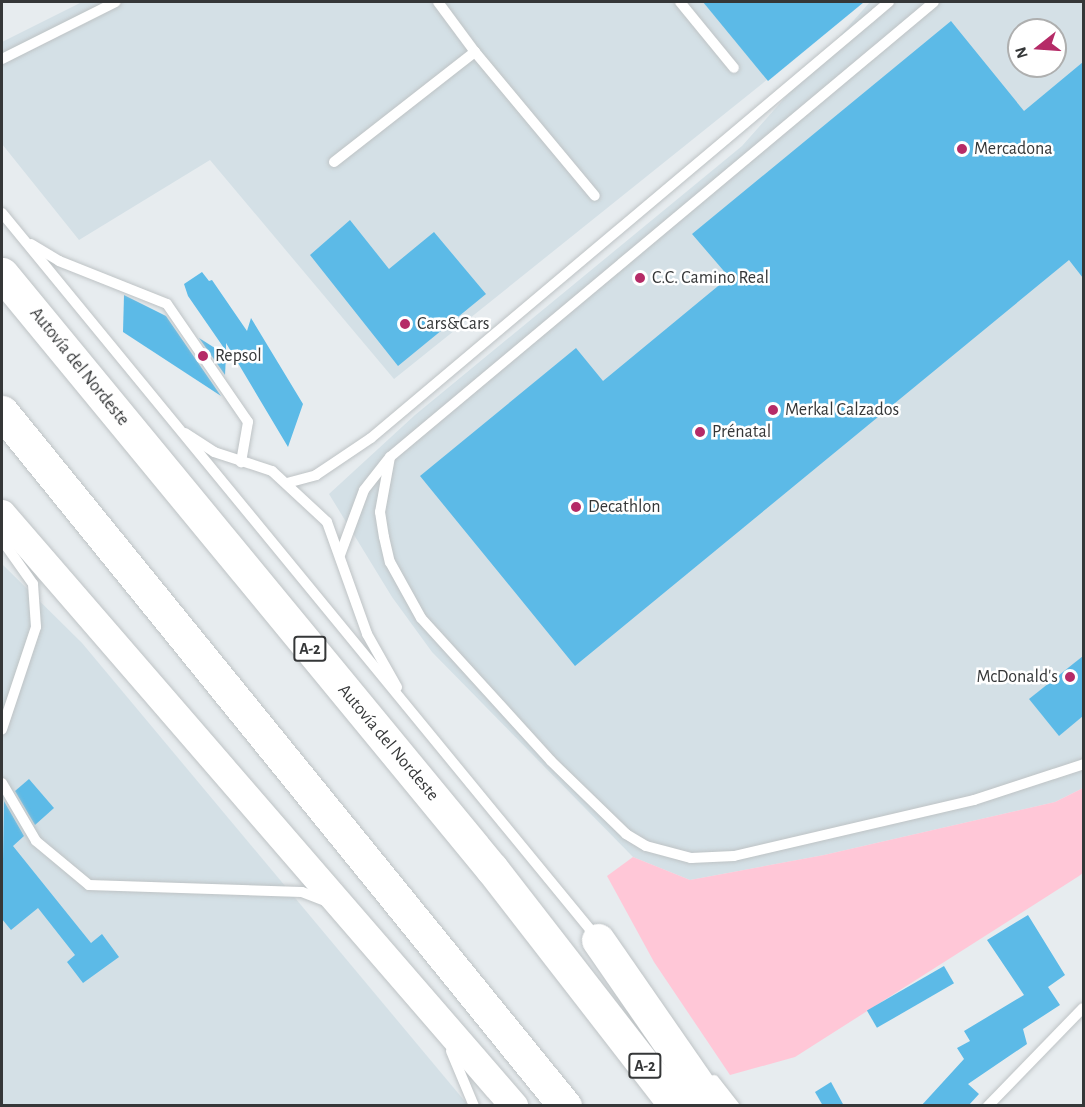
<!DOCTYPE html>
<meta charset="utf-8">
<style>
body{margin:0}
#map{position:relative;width:1085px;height:1107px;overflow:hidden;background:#e7ecef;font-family:"Alegreya Sans",sans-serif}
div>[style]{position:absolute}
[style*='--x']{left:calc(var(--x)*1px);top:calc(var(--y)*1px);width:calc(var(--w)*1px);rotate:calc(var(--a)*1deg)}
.built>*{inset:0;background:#d4e0e6}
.green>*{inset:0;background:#ffc7d7}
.building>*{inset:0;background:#5cbae7;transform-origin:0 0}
.roads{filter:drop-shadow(0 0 2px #bec3c5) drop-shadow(0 0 2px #bec3c5)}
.service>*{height:10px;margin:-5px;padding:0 5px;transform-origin:5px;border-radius:5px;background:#fff}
.secondary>*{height:28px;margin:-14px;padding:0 14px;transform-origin:14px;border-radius:14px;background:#fff}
.motorway>*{height:33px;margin:-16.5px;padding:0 16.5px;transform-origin:16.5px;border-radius:16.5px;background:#fff}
.dots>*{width:16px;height:16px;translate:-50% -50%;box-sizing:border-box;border:3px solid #fff;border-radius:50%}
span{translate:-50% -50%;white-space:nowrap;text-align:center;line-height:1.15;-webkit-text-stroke:5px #fff;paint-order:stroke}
.shield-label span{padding:2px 4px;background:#fff;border:2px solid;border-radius:4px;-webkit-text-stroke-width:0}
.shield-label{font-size:16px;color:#353738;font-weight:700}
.poi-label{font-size:18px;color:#353738}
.left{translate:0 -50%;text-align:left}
.right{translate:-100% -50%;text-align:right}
.street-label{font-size:18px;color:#353738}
.frame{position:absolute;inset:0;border:3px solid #353738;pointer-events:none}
.north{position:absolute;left:1007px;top:18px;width:60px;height:60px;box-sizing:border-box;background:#fff;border:2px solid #aeafaf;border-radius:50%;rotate:253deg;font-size:16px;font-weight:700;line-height:24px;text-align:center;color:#353738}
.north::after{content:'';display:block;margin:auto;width:21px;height:27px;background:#b52b67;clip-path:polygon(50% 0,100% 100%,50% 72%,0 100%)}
</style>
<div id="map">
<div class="built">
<div style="clip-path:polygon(82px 2px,864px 2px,394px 379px,210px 160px,79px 240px,2px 144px,2px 42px)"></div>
<div style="clip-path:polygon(evenodd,870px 2px,1083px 2px,1083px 788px,1055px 802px,824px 855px,690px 880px,633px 857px,432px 652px,392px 597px,329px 494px,415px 415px,742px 146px,870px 2px,1019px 30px,1055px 30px,1055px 66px,1019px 66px,1019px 30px)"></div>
<div style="clip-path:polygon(2px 564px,82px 643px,468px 1105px,2px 1105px)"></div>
</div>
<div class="green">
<div style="clip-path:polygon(1083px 788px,1084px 872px,1079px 876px,795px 1057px,730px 1075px,654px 962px,607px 876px,633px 857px,690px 880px,824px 855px,1055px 802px)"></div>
</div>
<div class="building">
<div style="clip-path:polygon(703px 2px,864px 2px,768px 81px)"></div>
<div style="clip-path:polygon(951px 21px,1024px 111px,1083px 62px,1083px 278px,1069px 260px,575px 666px,420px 476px,576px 348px,603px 381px,729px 277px,692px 234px)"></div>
<div style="clip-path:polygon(350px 220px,389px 269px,434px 232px,486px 294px,398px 366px,310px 255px)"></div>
<div style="clip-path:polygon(202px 272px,209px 281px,212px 280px,247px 331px,251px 318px,303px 404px,288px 447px,226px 343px,226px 351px,188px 296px,184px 284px)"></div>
<div style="clip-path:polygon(124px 295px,166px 316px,221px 396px,123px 332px)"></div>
<div style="clip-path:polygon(199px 338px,226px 355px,225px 375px)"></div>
<div style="clip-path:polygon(1083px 656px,1083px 716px,1059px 736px,1029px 699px)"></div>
<div style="clip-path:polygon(29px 779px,54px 808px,35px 825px,15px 791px)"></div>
<div style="clip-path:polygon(4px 801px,24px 836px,13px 846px,91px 943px,102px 934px,119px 957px,83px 983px,67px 962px,75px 955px,38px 908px,11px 930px,2px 919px)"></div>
<div style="clip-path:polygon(1028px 915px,1065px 975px,1048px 987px,1060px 1005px,1023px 1029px,1027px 1044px,968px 1084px,979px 1094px,968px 1106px,921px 1106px,964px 1059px,957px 1048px,970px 1041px,964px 1031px,1024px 995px,987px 940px)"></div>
<div style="left:944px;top:966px;width:20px;height:89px;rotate:60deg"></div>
<div style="clip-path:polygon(831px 1082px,844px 1106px,823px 1106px,815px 1092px)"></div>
</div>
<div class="roads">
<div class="service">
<div style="--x:438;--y:2;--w:62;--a:53.5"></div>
<div style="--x:475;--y:52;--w:187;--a:50.2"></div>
<div style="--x:680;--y:2;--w:85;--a:50.7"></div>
<div style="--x:2;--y:59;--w:127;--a:-26.6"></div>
<div style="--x:334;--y:162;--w:179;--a:-38"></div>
<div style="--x:2;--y:213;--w:938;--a:50.62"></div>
<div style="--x:31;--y:244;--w:33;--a:31"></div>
<div style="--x:59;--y:261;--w:116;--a:21.7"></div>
<div style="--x:167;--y:304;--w:143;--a:55.5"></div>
<div style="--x:248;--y:422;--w:41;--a:99.9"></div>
<div style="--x:185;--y:433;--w:35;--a:33"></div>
<div style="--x:214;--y:452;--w:61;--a:18.1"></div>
<div style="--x:272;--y:471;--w:75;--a:42.8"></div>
<div style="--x:327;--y:522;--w:119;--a:70.3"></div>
<div style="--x:367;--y:634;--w:61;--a:60.5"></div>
<div style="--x:390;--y:457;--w:56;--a:100.3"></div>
<div style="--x:380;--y:512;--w:25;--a:81"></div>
<div style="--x:384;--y:537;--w:26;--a:77"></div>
<div style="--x:390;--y:562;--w:64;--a:61"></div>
<div style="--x:421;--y:618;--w:193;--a:47.7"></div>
<div style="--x:551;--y:761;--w:105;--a:44.2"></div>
<div style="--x:626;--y:834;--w:23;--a:31"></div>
<div style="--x:646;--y:846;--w:47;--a:14.9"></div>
<div style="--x:691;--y:858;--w:43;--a:-2.7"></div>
<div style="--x:734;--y:856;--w:246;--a:-13.1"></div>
<div style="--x:974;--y:800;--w:116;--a:-18.1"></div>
<div style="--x:287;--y:483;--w:30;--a:-15"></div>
<div style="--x:316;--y:475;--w:66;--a:-33.9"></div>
<div style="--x:371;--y:438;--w:677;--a:-40.09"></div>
<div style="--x:2;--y:540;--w:54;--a:54.8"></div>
<div style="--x:33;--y:584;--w:43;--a:86"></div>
<div style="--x:36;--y:627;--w:108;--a:108.4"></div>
<div style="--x:340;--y:555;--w:69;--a:-69.7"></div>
<div style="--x:364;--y:490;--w:42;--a:-51.8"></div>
<div style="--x:390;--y:457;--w:709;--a:-39.91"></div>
<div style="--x:2;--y:783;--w:67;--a:59.6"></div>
<div style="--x:36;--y:841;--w:69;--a:39.7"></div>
<div style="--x:89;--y:885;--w:213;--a:1.9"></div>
<div style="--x:302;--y:892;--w:25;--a:21"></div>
<div style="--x:451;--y:1051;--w:60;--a:67.3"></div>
<div style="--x:714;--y:1080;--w:33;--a:52"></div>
<div style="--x:988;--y:1106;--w:136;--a:-45.9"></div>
</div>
<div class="secondary">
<div style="--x:2;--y:514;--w:783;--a:49.14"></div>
</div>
<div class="motorway">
<div style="--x:2;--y:274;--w:771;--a:50.53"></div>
<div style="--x:492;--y:869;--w:300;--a:52.2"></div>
<div style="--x:2;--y:412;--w:894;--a:50.95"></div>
<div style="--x:598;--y:940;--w:202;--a:55.3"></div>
</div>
</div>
<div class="dots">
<div style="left:962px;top:149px;background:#b52b67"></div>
<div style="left:640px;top:278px;background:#b52b67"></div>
<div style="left:405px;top:324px;background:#b52b67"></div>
<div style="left:203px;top:356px;background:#b52b67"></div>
<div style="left:773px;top:410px;background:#b52b67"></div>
<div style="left:700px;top:432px;background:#b52b67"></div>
<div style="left:576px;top:507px;background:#b52b67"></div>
<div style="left:1070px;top:677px;background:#b52b67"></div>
</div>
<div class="shield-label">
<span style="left:310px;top:649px">A-2</span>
<span style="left:645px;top:1066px">A-2</span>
</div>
<div class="poi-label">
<span class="left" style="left:974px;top:149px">Mercadona</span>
<span class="left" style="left:652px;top:278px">C.C. Camino Real</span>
<span class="left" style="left:417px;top:324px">Cars&amp;Cars</span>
<span class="left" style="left:215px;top:356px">Repsol</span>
<span class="left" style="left:785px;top:410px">Merkal Calzados</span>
<span class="left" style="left:712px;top:432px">Prénatal</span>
<span class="left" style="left:588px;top:507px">Decathlon</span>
<span class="right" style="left:1058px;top:677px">McDonald's</span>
</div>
<div class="street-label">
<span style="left:79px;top:367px;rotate:51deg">Autovía del Nordeste</span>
<span style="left:388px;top:743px;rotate:50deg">Autovía del Nordeste</span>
</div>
<div class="frame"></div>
<div class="north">N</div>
</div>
